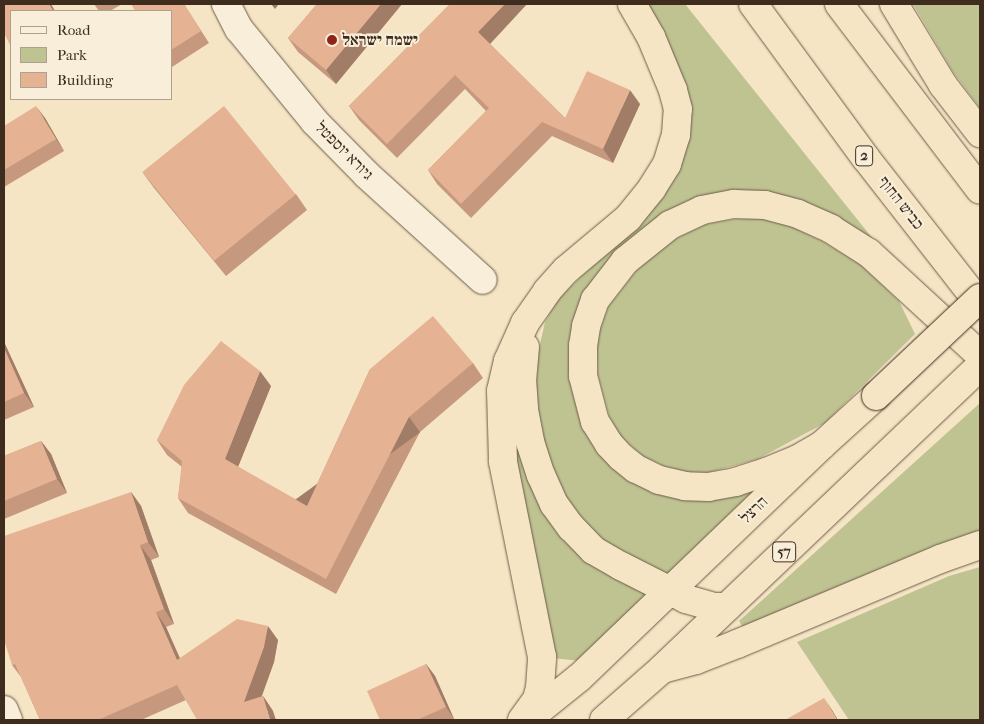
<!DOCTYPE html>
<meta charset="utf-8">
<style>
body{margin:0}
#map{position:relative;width:984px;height:724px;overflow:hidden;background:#f5e5c5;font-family:"IM FELL French Canon","Frank Ruhl Libre",serif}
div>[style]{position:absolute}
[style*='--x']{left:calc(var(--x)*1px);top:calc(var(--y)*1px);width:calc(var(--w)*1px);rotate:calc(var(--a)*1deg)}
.green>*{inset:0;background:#bfc392}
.roads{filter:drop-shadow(0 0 1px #6c5b48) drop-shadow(0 0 1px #6c5b48)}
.minor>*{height:28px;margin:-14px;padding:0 14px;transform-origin:14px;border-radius:14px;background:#f8eed9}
.highway>*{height:28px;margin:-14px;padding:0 14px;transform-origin:14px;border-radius:14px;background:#f5e5c5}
.bridges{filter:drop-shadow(0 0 1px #3e2d1f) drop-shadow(0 0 1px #3e2d1f)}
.highway-bridge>*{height:28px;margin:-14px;padding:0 14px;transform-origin:14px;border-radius:14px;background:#f5e5c5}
.wall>*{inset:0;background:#c6997f}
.shaded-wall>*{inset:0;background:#a17d68;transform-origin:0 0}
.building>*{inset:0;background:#e6b294;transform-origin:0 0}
.dots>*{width:14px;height:14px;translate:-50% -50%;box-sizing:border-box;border:2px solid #f8eed9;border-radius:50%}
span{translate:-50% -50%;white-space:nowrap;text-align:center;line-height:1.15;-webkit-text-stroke:4px #f8eed9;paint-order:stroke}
.shield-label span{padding:1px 4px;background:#f8eed9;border:1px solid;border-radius:4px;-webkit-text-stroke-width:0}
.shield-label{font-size:15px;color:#3e2d1f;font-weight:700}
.poi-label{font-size:16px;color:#3e2d1f;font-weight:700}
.left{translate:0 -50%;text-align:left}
.street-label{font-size:16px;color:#3e2d1f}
.frame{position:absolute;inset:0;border:5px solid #3e2d1f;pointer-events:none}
.legend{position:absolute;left:10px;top:10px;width:162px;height:90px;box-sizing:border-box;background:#f8eed9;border:1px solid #aea18f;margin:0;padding:6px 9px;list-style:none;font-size:15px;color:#3e2d1f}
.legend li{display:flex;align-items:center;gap:10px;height:25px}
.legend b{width:25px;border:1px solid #aea18f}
</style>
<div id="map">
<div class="green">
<div style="clip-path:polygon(647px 4px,685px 4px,877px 244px,698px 199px,574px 323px,630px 479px,770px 476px,673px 575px,657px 571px,602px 540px,581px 518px,566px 497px,553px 471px,543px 439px,537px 408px,536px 379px,538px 353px,545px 322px,558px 299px,663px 196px,680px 170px,689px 137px,691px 108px,686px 85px)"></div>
<div style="clip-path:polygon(913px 4px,980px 4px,980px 108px,953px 72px)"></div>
<div style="clip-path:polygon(735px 219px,763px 219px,793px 227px,824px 242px,861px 265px,899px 301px,915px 334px,825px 423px,758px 459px,708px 473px,687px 472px,664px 466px,644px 457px,631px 446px,620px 436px,609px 416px,598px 375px,597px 347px,600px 330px,608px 307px,636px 271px,651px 257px,677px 238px,706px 224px)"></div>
<div style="clip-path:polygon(980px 403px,980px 531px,935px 546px,744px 629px,739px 621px)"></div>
<div style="clip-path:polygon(511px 427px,568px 543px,606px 573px,658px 593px,582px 661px,551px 658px,520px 503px)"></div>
<div style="clip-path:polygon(980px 567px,980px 720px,849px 720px,797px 642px,949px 576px)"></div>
</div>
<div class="roads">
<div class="minor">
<div style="--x:226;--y:4;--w:28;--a:63"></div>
<div style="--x:239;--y:29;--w:120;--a:50.7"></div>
<div style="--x:315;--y:122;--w:74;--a:45.5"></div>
<div style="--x:367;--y:175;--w:156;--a:42.2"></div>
<div style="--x:4;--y:710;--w:11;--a:68"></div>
</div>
<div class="highway">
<div style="--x:753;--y:4;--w:190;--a:53.8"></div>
<div style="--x:865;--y:157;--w:187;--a:52"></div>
<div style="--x:839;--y:4;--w:233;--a:52.8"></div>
<div style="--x:894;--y:4;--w:95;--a:58.8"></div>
<div style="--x:943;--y:85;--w:61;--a:52.4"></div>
<div style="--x:525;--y:347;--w:32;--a:95"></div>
<div style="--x:522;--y:379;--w:31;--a:86"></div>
<div style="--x:524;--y:410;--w:33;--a:79"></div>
<div style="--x:530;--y:442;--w:35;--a:72"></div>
<div style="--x:541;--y:475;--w:32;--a:66"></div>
<div style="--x:554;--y:504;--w:29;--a:54"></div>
<div style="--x:571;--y:527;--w:32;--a:46"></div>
<div style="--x:593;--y:550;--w:32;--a:30"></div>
<div style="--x:621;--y:566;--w:73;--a:26.9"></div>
<div style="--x:686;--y:599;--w:29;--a:16"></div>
<div style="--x:714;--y:607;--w:13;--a:0"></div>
<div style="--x:822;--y:445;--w:28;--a:150"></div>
<div style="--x:798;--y:459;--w:35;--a:158"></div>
<div style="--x:766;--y:472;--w:32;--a:162"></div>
<div style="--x:736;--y:482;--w:27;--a:170"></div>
<div style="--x:709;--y:487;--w:24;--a:-178"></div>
<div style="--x:685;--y:486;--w:27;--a:-167"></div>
<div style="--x:659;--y:480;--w:25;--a:-154"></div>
<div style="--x:636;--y:469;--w:19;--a:-141"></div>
<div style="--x:621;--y:457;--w:18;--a:-133"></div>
<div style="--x:609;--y:444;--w:26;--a:-122"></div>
<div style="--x:595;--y:422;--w:48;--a:-104.6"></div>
<div style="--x:583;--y:376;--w:30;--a:-90"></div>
<div style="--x:583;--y:346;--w:20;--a:-81"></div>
<div style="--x:586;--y:326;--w:28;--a:-71"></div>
<div style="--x:595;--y:300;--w:49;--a:-52.4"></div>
<div style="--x:625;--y:261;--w:58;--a:-38.7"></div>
<div style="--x:670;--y:225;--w:35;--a:-25"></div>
<div style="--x:702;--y:210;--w:33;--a:-11"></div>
<div style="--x:734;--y:204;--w:31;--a:2"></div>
<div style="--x:765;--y:205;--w:34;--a:15"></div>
<div style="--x:798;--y:214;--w:36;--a:24"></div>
<div style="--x:831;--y:229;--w:45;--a:32.3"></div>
<div style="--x:869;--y:253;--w:151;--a:42.6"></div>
<div style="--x:666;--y:668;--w:31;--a:-15"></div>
<div style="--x:696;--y:660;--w:44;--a:-21.3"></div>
<div style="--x:737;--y:644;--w:220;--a:-22.7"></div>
<div style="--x:940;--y:559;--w:42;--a:-19.3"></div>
<div style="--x:529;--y:718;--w:65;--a:-38.8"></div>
<div style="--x:580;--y:677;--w:335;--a:-43.8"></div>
<div style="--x:822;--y:445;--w:73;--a:-42.2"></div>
<div style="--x:522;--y:720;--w:26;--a:-54"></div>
<div style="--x:537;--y:699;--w:11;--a:-75"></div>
<div style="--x:540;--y:688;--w:31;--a:-86"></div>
<div style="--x:542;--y:657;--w:200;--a:-101.3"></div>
<div style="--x:503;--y:461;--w:70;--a:-91.6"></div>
<div style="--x:501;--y:391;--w:31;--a:-77"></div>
<div style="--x:508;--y:361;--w:42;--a:-65.9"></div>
<div style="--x:525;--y:323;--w:39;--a:-55"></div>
<div style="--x:547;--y:291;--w:28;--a:-48"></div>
<div style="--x:566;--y:270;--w:81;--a:-40"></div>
<div style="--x:628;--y:218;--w:38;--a:-51"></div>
<div style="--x:652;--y:188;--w:28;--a:-58"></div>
<div style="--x:667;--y:164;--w:30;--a:-73"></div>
<div style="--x:676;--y:135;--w:26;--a:-86"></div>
<div style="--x:678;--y:109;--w:20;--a:-105"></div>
<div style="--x:673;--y:90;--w:57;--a:-112.5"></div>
<div style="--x:651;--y:37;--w:38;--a:-120"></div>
<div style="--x:604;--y:720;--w:77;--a:-41.3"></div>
<div style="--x:662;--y:669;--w:439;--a:-43.6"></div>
</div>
</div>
<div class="bridges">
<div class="highway-bridge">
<div style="--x:876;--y:396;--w:143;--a:-43.3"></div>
</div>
</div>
<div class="wall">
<div style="clip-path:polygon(94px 4px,122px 4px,110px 11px,99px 11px)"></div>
<div style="clip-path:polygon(131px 4px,184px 4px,209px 43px,172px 67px,171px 11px)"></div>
<div style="clip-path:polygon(317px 4px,402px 4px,336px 84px,298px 52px,288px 38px)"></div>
<div style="clip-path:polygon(450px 4px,527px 4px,490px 44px,565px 118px,640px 104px,613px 163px,552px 136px,471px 218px,437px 184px,428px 170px,486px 111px,465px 89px,397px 158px,359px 120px,349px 106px)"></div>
<div style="clip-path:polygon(45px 118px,64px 151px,4px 187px,4px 126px)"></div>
<div style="clip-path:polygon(143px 173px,296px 194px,307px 210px,226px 276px,154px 188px)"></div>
<div style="clip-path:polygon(4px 342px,34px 407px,4px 420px)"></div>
<div style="clip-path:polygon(473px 363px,483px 378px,420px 432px,336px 594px,188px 513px,178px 498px,182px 467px,167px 455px,157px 440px,271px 386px,238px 467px,307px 506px,370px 369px)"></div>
<div style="clip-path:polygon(41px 441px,51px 454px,67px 493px,4px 519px,4px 456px)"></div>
<div style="clip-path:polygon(131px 492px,141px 506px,159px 557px,151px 560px,174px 624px,166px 627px,180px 658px,278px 640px,274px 662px,262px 696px,263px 696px,273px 711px,186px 700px,141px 720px,40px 720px,21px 677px,12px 665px)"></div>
<div style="clip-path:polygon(426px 664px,435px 676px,454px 719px,452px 720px,380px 720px)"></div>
</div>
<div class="shaded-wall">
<div style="clip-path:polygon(49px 4px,51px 4px,55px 11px,53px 11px)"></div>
<div style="clip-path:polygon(271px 4px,279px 4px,275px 9px)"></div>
<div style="clip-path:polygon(381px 4px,402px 4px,336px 84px,326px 70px)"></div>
<div style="clip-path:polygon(505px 4px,527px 4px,488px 46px,478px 32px)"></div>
<div style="clip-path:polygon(630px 90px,640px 104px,613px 163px,603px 149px)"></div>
<div style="clip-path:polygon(36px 106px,45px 118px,64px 151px,56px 139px)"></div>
<div style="clip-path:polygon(4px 342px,5px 344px,34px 407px,24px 393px,4px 348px)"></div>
<div style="clip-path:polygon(260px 371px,271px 386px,235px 474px,225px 459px)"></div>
<div style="left:409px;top:417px;width:19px;height:182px;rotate:54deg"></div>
<div style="clip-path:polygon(41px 441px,51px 454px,67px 493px,57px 479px)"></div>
<div style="clip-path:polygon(131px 492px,141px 506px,159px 557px,148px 542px)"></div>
<div style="clip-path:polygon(140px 545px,151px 560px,174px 624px,164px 609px)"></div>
<div style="clip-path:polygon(156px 612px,166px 627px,187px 675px,177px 660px)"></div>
<div style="clip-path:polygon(268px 626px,278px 640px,274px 662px,254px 717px,244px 702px)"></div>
<div style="clip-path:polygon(426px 664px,435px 676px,454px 719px,446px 707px)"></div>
<div style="clip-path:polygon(263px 696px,273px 711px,276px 720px,270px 720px)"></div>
<div style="clip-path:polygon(824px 698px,832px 710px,838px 720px,837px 720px)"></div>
</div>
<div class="building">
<div style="clip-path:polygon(4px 4px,49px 4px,53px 11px,11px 11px,11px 47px,4px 33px)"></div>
<div style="clip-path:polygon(131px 4px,184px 4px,201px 31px,171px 50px,171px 11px,135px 11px)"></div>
<div style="clip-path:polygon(317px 4px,381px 4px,326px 70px,288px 38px)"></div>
<div style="clip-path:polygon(450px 4px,505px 4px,478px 32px,565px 118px,587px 71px,630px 90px,603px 149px,542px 122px,461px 204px,428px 170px,489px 108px,455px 75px,387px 144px,349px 106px)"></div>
<div style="clip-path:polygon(36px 106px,56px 139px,4px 170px,4px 126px)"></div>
<div style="left:224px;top:106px;width:114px;height:105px;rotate:51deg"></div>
<div style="clip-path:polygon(433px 316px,473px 363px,409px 417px,326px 579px,178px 498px,182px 461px,157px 440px,184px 385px,221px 341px,260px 371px,225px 459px,307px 506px,370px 369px)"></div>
<div style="clip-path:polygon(4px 348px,24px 393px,4px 402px)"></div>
<div style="clip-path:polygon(41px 441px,57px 479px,4px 501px,4px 456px)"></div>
<div style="clip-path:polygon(131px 492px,148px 542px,140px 545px,164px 609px,156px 612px,177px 660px,237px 619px,268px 626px,264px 647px,244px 702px,263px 696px,270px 720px,197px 720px,177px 685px,98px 720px,40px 720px,15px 664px,12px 665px,4px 640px,4px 536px)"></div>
<div style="clip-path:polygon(426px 664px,446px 707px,417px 720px,380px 720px,367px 691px)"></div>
<div style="clip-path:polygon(824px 698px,837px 720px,785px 720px)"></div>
</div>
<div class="dots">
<div style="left:332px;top:40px;background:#8f2418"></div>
</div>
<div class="shield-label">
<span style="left:864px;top:156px">2</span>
<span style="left:784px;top:552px">57</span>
</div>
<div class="poi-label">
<span class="left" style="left:342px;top:40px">ישמח ישראל</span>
</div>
<div class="street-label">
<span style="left:344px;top:151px;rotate:45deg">גיורא יוספטל</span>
<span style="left:901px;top:203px;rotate:52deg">כביש החוף</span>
<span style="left:754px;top:510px;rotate:-44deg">הרצל</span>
</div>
<div class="frame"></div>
<ul class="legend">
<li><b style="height:6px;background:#f8eed9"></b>Road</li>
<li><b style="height:14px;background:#bfc392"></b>Park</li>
<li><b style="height:14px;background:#e6b294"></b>Building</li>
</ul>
</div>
